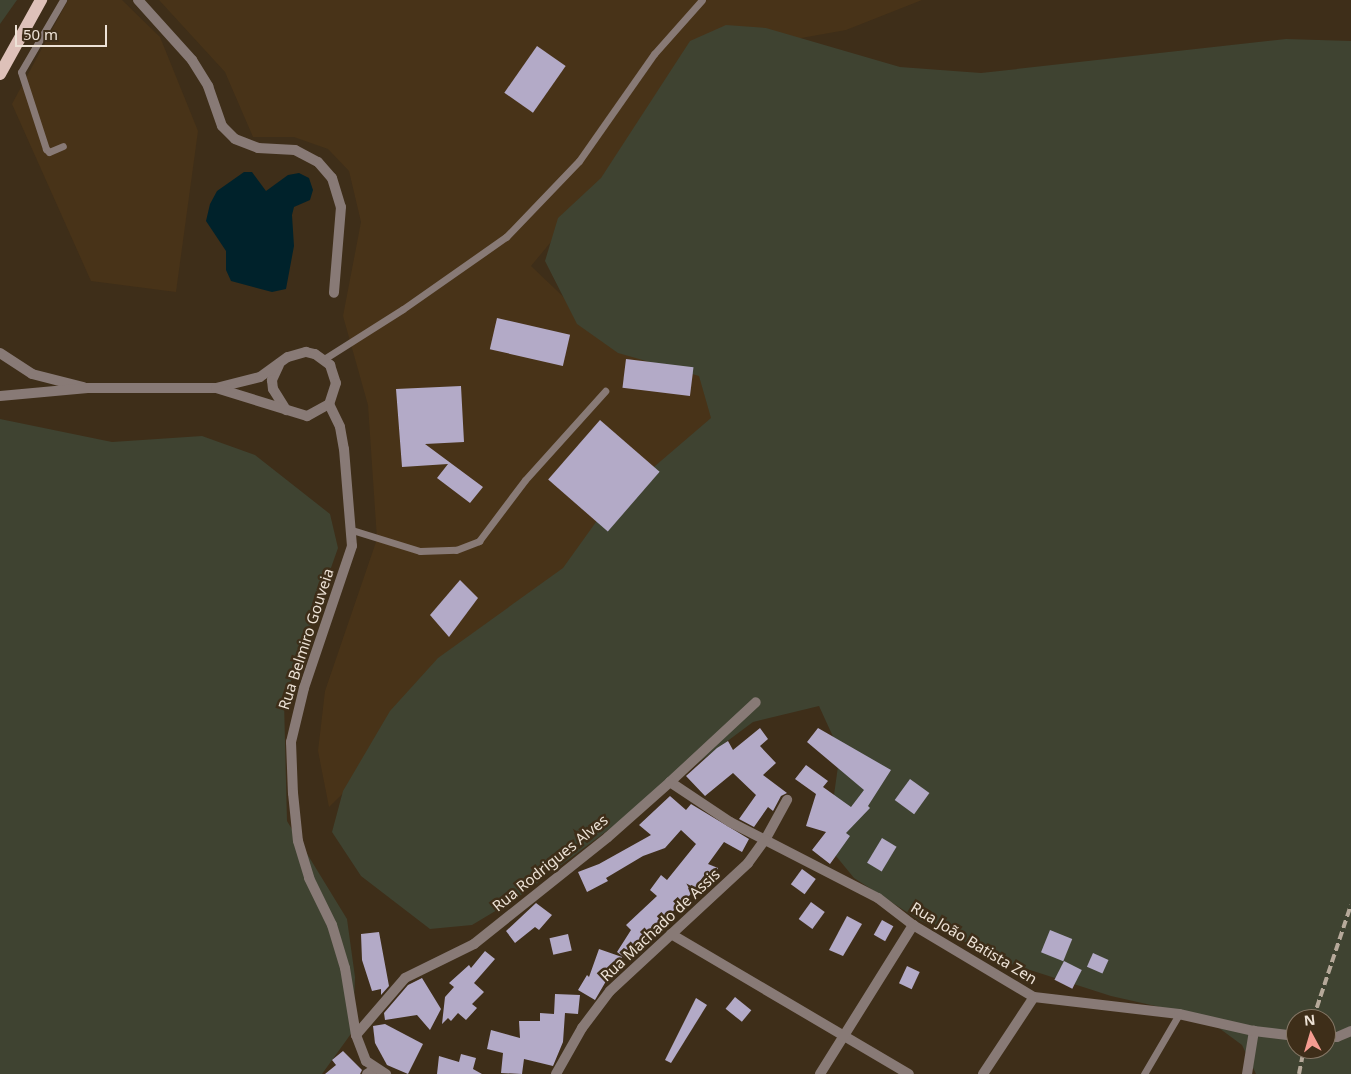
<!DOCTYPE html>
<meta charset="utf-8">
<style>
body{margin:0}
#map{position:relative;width:1351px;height:1074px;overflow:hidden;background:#3e2e19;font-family:"Noto Sans",sans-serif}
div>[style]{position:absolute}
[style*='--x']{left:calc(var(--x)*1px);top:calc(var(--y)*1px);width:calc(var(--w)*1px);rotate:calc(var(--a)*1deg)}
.built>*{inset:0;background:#483318}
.green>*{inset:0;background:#3f4331}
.water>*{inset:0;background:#00222b}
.building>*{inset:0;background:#b3aac7;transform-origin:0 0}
.service>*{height:7px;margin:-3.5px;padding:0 3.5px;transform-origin:3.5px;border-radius:3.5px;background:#887a76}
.minor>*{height:10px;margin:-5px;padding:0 5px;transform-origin:5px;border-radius:5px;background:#887a76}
.tertiary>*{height:10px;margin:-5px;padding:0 5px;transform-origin:5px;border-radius:5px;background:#887a76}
.primary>*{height:12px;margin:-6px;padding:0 6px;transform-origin:6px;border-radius:6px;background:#dec1b9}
.rail>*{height:4px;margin-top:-2px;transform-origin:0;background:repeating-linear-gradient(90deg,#b6a99a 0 8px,transparent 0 12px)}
span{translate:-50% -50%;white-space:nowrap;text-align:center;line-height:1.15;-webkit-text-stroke:5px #3e2e19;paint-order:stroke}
.street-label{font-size:15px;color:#ede2d6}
.north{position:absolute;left:1286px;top:1009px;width:50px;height:50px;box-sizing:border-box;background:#3e2e19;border:1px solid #847665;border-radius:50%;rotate:354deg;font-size:14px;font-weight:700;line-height:20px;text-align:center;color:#ede2d6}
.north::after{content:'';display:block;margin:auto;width:18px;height:22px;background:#f59c91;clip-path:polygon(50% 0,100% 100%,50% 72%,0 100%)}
.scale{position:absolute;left:15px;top:25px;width:92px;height:22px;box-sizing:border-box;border:2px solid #ede2d6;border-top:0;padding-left:6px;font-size:15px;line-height:18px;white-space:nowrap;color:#ede2d6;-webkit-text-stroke:4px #3e2e19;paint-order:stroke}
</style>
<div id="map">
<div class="built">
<div style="clip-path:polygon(68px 0,122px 0,160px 37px,198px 131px,176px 292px,91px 281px,12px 104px)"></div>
<div style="clip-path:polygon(159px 0,922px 0,846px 30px,706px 55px,531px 266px,614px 345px,779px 368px,329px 807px,318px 751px,325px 691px,377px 539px,368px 405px,343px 316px,361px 222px,349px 171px,328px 149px,294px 137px,253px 137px,225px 72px)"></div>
</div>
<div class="green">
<div style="clip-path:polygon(0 0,17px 0,0 24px)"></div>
<div style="clip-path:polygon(evenodd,726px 25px,766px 28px,900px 67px,981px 73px,1286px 39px,1351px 41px,1351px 1074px,1256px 1074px,1242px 1045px,1204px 1017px,1111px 996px,1011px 964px,919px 920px,854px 878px,827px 845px,840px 752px,819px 706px,753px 722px,517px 898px,472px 925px,430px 929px,361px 876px,332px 832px,343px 791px,390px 711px,438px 658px,563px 568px,606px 508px,711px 418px,699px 376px,618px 353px,577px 324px,545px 261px,558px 218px,601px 178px,690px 41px,726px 25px,1296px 1019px,1326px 1019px,1326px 1049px,1296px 1049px,1296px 1019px)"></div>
<div style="clip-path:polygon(0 419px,112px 442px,202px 436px,255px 455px,330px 514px,338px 548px,284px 701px,287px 821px,347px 919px,355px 977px,353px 1031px,322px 1074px,0 1074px)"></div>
</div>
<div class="water">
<div style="clip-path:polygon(244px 172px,252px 172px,266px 191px,288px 175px,299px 173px,309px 178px,313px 190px,310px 200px,294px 207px,292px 215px,294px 246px,286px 289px,272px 292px,231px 281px,226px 270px,226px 251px,206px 221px,210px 204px,217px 191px)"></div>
</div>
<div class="building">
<div style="left:537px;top:46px;width:35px;height:57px;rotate:35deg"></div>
<div style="left:497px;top:318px;width:75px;height:32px;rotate:13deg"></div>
<div style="left:626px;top:359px;width:68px;height:29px;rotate:7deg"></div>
<div style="clip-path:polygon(461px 386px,464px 442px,425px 444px,483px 487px,470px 503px,437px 478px,448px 464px,402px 467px,396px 389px)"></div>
<div style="left:600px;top:420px;width:79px;height:79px;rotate:41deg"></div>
<div style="clip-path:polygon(460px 580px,478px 598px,449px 637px,430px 615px)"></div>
<div style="clip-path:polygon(760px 728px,768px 739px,760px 746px,776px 763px,763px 775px,787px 793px,781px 796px,773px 811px,768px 807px,754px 827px,739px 819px,756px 795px,733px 773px,705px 796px,686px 776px,717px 748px,728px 741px,733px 750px)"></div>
<div style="clip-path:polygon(818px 728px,891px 770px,868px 806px,870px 808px,846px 833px,850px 836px,830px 864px,812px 850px,826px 832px,806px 826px,816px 794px,795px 779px,806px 765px,828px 781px,823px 787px,851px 807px,864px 790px,807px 742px)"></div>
<div style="left:910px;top:779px;width:24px;height:26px;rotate:36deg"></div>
<div style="clip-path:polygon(670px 796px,686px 810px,691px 804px,749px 839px,742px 852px,724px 842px,708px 864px,718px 868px,713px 877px,706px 873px,678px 911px,675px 909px,655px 930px,642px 945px,646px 948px,631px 962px,617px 952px,631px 930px,626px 925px,657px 896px,650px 890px,661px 875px,667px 880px,696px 844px,681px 830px,665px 848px,643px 856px,606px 878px,608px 881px,587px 892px,578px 872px,599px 864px,651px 835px,639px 825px)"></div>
<div style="left:882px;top:838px;width:17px;height:29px;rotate:31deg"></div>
<div style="left:802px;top:869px;width:17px;height:19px;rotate:36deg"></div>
<div style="left:811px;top:902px;width:17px;height:21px;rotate:36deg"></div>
<div style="clip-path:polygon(536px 903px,552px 915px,539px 930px,535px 927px,515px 943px,506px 931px)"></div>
<div style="clip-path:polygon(847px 916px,862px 924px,843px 956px,829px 950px)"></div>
<div style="left:882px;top:920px;width:13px;height:17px;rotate:29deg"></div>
<div style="left:1050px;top:930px;width:24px;height:24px;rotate:22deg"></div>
<div style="clip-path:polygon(379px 932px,389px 986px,381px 995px,381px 989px,372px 991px,362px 960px,361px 934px)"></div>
<div style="left:568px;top:934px;width:17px;height:19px;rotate:77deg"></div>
<div style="clip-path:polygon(599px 949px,622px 957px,615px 977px,609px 976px,595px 1000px,578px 990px,587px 975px,589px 977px)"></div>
<div style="clip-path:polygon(485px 951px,495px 959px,474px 983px,484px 992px,472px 1004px,477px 1008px,466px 1020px,458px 1013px,451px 1021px,448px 1018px,442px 1024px,445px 997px,454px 987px,449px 983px,469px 965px,471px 968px)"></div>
<div style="left:1093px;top:953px;width:17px;height:15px;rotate:24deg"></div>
<div style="left:1064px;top:961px;width:20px;height:21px;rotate:27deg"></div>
<div style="left:907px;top:966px;width:14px;height:19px;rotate:25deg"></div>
<div style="clip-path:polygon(422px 978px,441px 1009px,430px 1030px,417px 1015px,385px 1020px,384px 1013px,408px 985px)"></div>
<div style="clip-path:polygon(555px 994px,580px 995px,578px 1014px,565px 1013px,563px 1042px,553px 1066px,524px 1059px,522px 1074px,501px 1073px,503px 1053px,487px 1049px,491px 1030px,520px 1038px,519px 1021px,540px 1021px,540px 1013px,554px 1014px)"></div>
<div style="left:735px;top:997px;width:21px;height:15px;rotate:39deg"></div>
<div style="clip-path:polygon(696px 998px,707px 1005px,671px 1063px,665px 1060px)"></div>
<div style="clip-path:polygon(385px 1024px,423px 1044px,408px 1074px,387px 1065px,375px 1043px,373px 1026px)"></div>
<div style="clip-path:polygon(343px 1051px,362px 1070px,360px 1074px,325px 1074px,336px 1065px,332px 1060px)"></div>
<div style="clip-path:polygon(461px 1054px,476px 1058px,473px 1069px,482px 1074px,437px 1074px,439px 1056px,459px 1062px)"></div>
</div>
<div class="service">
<div style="--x:63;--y:0;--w:83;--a:120.3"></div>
<div style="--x:21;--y:72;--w:81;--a:72"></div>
<div style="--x:46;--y:149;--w:4;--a:45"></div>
<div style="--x:49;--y:152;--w:15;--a:-23"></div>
<div style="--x:324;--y:359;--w:93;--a:-32.3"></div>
<div style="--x:403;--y:309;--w:126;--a:-35"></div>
<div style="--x:506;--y:237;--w:105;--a:-46.2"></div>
<div style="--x:579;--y:161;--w:131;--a:-55"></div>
<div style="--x:654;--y:54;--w:72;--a:-48.4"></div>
<div style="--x:352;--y:530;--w:71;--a:17.2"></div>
<div style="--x:420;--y:551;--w:36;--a:-2"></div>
<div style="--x:456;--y:550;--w:25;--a:-21"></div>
<div style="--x:479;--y:541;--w:76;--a:-53"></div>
<div style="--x:525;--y:480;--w:120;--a:-48"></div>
<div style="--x:1144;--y:1074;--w:69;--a:-59.7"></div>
</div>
<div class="minor">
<div style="--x:138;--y:0;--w:81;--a:48"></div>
<div style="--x:192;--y:60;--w:31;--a:58"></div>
<div style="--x:208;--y:86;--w:42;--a:70.7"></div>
<div style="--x:222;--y:126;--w:18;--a:45"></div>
<div style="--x:235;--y:139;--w:25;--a:21"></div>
<div style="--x:258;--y:148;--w:37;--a:3"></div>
<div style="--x:295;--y:150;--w:26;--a:28"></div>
<div style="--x:318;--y:162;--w:21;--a:49"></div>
<div style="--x:332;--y:178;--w:30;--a:73"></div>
<div style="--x:341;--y:207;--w:86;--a:94.7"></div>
<div style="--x:670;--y:782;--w:117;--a:-42.9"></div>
<div style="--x:765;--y:840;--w:46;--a:-61.2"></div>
<div style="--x:671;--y:934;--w:276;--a:30.5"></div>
<div style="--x:367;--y:1074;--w:9;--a:-32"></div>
<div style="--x:820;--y:1074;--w:176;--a:-58"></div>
<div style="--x:983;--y:1074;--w:92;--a:-56.5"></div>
<div style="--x:1247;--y:1074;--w:44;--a:-80.8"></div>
</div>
<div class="tertiary">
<div style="--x:0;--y:353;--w:38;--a:33"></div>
<div style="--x:32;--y:374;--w:53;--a:14.3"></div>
<div style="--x:279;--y:365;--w:17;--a:115"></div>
<div style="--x:272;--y:380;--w:9;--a:84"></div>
<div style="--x:273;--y:389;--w:25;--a:58"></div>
<div style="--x:0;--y:396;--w:88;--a:-5.2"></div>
<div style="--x:88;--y:388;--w:128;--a:0"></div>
<div style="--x:216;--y:388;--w:45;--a:-14"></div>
<div style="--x:260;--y:377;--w:34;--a:-36"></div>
<div style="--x:288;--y:357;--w:19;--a:-16"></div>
<div style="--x:306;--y:352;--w:9;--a:13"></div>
<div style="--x:315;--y:354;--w:19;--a:36"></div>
<div style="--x:330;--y:365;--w:19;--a:72"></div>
<div style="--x:336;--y:383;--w:22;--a:108"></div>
<div style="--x:329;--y:404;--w:25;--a:151"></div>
<div style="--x:307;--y:416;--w:95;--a:-162.9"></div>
<div style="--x:329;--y:404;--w:25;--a:64"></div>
<div style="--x:340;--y:427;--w:22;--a:80"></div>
<div style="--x:344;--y:449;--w:97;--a:85.3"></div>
<div style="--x:352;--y:546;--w:150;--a:108.7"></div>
<div style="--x:304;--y:688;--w:56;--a:103.5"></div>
<div style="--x:291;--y:742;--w:51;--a:87.8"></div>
<div style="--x:293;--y:793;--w:48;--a:84.1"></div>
<div style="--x:298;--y:841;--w:39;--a:73"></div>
<div style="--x:309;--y:878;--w:52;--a:63.9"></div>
<div style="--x:332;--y:925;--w:45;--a:73.2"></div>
<div style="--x:345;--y:968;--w:68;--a:80.7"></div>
<div style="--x:356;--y:1035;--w:28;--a:69"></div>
<div style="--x:366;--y:1061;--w:24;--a:33"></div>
<div style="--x:356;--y:1035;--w:75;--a:-49.3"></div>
<div style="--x:405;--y:978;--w:77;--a:-26.2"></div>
<div style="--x:474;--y:944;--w:171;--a:-38.6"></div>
<div style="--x:608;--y:837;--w:83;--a:-41.6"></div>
<div style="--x:670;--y:782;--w:72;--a:33.7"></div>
<div style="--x:730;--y:822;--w:166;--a:27.2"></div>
<div style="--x:878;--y:898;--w:44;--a:37.6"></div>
<div style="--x:913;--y:925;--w:141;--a:30.8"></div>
<div style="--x:1034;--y:997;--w:146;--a:6.7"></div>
<div style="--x:1179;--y:1014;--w:77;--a:12.8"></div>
<div style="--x:1254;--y:1031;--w:42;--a:6.8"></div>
<div style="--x:1326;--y:1037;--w:11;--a:0"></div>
<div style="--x:1337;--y:1037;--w:15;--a:-23"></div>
<div style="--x:556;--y:1074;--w:53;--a:-60.5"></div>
<div style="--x:582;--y:1028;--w:46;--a:-52.9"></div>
<div style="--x:610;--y:991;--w:188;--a:-42.8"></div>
<div style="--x:748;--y:863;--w:29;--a:-54"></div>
</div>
<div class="primary">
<div style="--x:0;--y:74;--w:85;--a:-61"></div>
</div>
<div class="rail">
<div style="--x:1313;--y:1019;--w:120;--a:-71.6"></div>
<div style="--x:1299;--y:1074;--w:25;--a:-79"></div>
</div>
<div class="street-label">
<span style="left:306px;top:639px;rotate:-72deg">Rua Belmiro Gouveia</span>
<span style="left:550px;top:863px;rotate:-39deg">Rua Rodrigues Alves</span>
<span style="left:660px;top:925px;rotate:-43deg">Rua Machado de Assis</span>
<span style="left:974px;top:943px;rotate:31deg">Rua João Batista Zen</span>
</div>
<div class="north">N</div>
<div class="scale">50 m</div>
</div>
